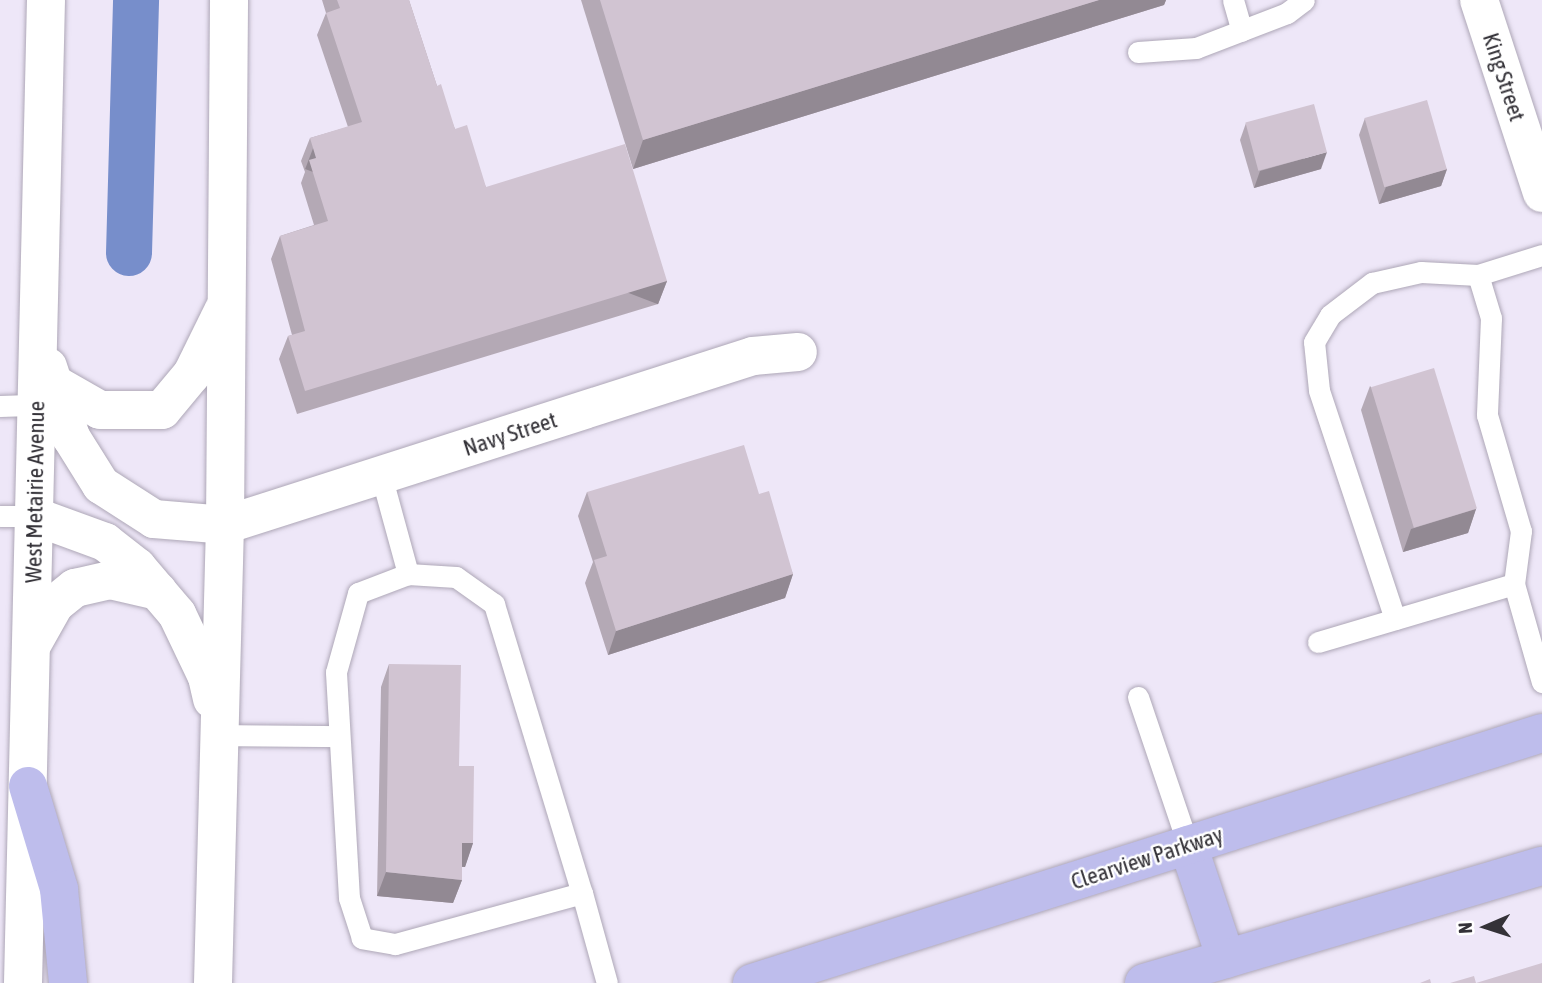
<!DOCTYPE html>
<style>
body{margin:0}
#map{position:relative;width:1542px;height:983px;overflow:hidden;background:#eee7f8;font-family:"Asap Condensed",sans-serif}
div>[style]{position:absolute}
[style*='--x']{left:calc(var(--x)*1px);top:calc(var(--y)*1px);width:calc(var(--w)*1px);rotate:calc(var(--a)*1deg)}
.canal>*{height:46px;margin:-23px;padding:0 23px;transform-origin:23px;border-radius:23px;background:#778ecb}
.roads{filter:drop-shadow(0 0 2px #aea7b7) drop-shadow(0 0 2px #aea7b7)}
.lane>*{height:21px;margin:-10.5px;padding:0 10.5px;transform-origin:10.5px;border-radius:10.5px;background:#fff}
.street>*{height:38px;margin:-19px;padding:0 19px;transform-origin:19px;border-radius:19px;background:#fff}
.secondary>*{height:38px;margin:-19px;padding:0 19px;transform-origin:19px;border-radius:19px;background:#fff}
.highway>*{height:38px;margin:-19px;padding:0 19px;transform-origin:19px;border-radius:19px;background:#bebdec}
.wall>*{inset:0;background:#b4a9b5}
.shaded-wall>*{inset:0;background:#928993;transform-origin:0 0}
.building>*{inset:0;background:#d1c4d2;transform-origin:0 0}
span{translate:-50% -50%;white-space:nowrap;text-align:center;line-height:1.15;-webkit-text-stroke:5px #fff;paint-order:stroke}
.street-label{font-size:23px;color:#343238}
.north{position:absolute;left:1451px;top:892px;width:70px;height:70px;-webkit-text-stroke:5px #fff;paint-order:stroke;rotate:267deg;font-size:19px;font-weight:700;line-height:28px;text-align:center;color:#343238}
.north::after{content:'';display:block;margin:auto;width:24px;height:32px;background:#343238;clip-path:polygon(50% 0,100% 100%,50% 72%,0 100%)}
</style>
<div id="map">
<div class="canal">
<div style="--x:129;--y:253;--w:253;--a:-88.4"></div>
</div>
<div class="roads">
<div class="lane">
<div style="--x:1233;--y:0;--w:32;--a:74"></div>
<div style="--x:1138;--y:52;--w:58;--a:-3.9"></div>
<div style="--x:1196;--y:48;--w:97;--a:-21"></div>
<div style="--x:1287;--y:13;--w:21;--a:-37"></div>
<div style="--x:1478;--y:275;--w:45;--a:73.2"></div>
<div style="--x:1491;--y:318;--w:97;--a:92.4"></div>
<div style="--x:1487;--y:415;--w:121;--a:73.7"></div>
<div style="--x:1521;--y:531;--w:53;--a:97.5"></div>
<div style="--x:1514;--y:584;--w:102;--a:74.1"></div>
<div style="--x:0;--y:406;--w:37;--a:-2"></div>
<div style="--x:381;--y:475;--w:103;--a:74.7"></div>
<div style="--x:0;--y:516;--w:34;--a:0"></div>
<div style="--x:1395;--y:619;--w:241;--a:-108.4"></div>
<div style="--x:1319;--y:390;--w:48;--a:-95.9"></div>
<div style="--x:1314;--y:342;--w:31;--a:-59"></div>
<div style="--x:1330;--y:315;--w:53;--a:-37.3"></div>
<div style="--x:1372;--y:283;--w:50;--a:-12.7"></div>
<div style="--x:1421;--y:272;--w:57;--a:3"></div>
<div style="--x:1478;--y:275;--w:67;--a:-17.4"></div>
<div style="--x:1318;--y:642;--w:204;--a:-16.5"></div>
<div style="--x:1138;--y:697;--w:156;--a:71.3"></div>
<div style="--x:219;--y:735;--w:120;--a:0.5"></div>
<div style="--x:582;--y:893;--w:194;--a:164.7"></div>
<div style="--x:395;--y:944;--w:34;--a:-170"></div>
<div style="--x:362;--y:938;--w:42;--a:-108"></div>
<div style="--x:349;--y:898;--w:226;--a:-93.3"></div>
<div style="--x:336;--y:672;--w:82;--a:-74.4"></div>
<div style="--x:358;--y:593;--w:53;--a:-20.8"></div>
<div style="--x:408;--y:574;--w:48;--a:3.6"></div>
<div style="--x:456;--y:577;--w:47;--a:35.4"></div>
<div style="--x:494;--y:604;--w:302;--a:73.1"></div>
<div style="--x:582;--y:893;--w:93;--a:74.5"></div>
</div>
<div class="street">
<div style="--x:1479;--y:0;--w:203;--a:71.9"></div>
<div style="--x:225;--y:525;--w:554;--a:-17.75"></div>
<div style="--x:753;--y:356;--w:45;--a:-5.1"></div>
</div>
<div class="secondary">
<div style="--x:48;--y:367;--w:74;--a:71.8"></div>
<div style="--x:71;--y:437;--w:57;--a:58"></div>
<div style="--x:101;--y:485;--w:63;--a:32.7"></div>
<div style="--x:154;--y:519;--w:71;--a:4.8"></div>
<div style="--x:51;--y:382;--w:56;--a:29.7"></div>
<div style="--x:100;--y:410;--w:62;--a:0"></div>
<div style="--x:162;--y:410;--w:47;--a:-50.2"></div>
<div style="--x:192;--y:374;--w:70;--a:-63.8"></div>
<div style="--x:34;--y:516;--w:76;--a:20.1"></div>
<div style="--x:105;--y:542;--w:41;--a:38"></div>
<div style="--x:137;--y:567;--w:62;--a:49.6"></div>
<div style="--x:177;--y:614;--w:70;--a:64.5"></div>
<div style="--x:207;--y:677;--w:23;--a:77"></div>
<div style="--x:33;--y:643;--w:45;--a:-60.6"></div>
<div style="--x:55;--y:604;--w:26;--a:-39"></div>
<div style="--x:75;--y:588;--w:36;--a:-13"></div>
<div style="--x:110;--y:580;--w:49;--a:12.9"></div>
<div style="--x:23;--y:983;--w:983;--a:-88.66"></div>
<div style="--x:213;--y:983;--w:458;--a:-88.5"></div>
<div style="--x:225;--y:525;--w:525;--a:-89.56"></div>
</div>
<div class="highway">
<div style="--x:28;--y:786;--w:108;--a:73.2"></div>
<div style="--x:59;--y:889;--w:94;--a:84.5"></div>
<div style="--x:1188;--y:845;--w:120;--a:71.6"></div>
<div style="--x:752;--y:983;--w:829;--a:-17.56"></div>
<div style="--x:1144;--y:983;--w:415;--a:-16.4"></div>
</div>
</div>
<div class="wall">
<div style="clip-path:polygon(322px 0,409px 0,437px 86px,455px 129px,486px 187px,667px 281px,658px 304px,297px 414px,279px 359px,288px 336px,292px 335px,271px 259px,280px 236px,314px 225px,301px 183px,305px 172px,301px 161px,310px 138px,348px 127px,317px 35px,326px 13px)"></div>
<div style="clip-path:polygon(581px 0,1166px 0,1164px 5px,633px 169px)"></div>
<div style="clip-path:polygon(1365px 118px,1447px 169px,1441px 186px,1379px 204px,1359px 135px)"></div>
<div style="clip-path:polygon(1246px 123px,1321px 169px,1254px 188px,1240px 140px)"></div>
<div style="clip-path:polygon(1370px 386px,1476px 509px,1468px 533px,1403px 552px,1361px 410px)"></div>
<div style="clip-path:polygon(587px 492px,759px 494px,793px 574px,785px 598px,608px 655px,585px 583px,593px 562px,578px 516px)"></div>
<div style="clip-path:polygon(389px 664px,459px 766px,473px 843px,465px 867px,462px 867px,462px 880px,453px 903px,377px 896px,381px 687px)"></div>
</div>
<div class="shaded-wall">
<div style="clip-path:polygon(1099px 0,1166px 0,1164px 5px,633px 169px,643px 140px)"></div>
<div style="clip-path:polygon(1327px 152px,1321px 169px,1254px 188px,1260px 171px)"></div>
<div style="clip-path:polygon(1447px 169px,1441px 186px,1379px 204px,1386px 187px)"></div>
<div style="left:667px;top:281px;width:25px;height:378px;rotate:111deg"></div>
<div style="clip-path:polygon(1476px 509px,1468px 533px,1403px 552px,1411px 529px)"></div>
<div style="clip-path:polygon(793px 574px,785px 598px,608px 655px,616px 631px)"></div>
<div style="clip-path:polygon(462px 843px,473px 843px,465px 867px,454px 866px)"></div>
<div style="clip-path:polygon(386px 872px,462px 880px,453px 903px,377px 896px)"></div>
</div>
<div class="building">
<div style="clip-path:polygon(337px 0,409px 0,437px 86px,441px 84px,455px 129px,467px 125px,486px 187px,625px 144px,667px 281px,305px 391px,288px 336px,305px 331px,280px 236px,328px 221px,309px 160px,316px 158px,310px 138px,362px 122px,326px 13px,340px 8px)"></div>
<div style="clip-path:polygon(600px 0,1099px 0,643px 140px)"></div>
<div style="left:1427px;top:100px;width:72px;height:65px;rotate:74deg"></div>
<div style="left:1314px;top:104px;width:50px;height:71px;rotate:75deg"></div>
<div style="left:1434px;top:368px;width:147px;height:66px;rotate:73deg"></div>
<div style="clip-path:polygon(744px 445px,759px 494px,769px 491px,793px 574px,616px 631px,594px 560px,607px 556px,587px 492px)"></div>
<div style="clip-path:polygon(389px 664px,461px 665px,459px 766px,474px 766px,473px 843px,462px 843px,462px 880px,386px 872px)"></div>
<div style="clip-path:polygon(1542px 963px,1542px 983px,1450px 983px,1474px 976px,1476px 983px)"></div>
<div style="clip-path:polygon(1430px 979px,1431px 983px,1420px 983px)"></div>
</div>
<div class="street-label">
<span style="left:1504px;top:77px;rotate:72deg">King Street</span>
<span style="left:510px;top:434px;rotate:-18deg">Navy Street</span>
<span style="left:35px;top:492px;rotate:-89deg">West Metairie Avenue</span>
<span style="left:1147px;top:858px;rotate:-18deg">Clearview Parkway</span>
</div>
<div class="north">N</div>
</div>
